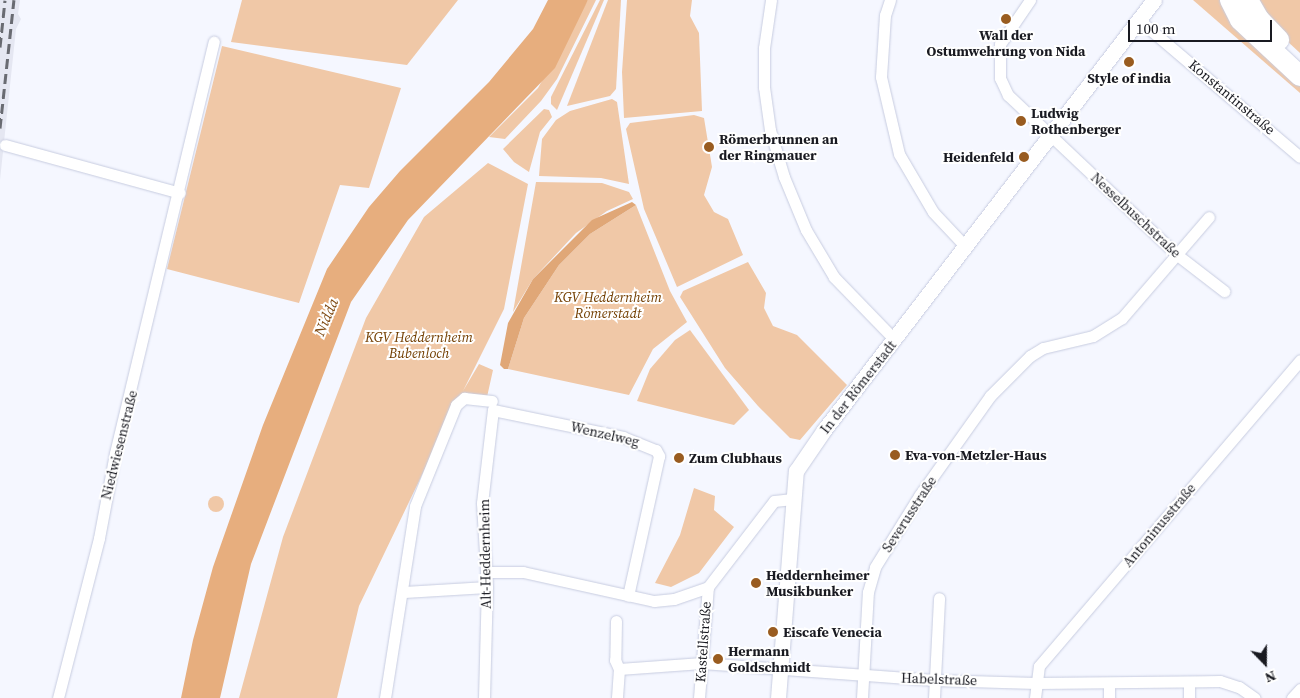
<!DOCTYPE html>
<meta charset="utf-8">
<style>
body{margin:0}
#map{position:relative;width:1300px;height:698px;overflow:hidden;background:#f5f7ff;font-family:"Source Serif 4",serif}
div>[style]{position:absolute}
[style*='--x']{left:calc(var(--x)*1px);top:calc(var(--y)*1px);width:calc(var(--w)*1px);rotate:calc(var(--a)*1deg)}
.built>*{inset:0;background:#e5e7f2}
.green>*{inset:0;background:#f0c8a7}
.round{border-radius:50%}
.forest>*{inset:0;background:#e0a777}
.water>*{inset:0;background:#e7ae7e}
.roads{filter:drop-shadow(0 0 1px #c7cce0) drop-shadow(0 0 1px #c7cce0)}
.street>*{height:11px;margin:-5.5px;padding:0 5.5px;transform-origin:5.5px;border-radius:5.5px;background:#fff}
.secondary>*{height:15px;margin:-7.5px;padding:0 7.5px;transform-origin:7.5px;border-radius:7.5px;background:#fff}
.highway>*{height:20px;margin:-10px;padding:0 10px;transform-origin:10px;border-radius:10px;background:#fff}
.rail>*{height:3px;margin-top:-1.5px;transform-origin:0;background:repeating-linear-gradient(90deg,#696b72 0 10px,transparent 0 15px)}
.dots>*{width:14px;height:14px;translate:-50% -50%;box-sizing:border-box;border:2px solid #fff;border-radius:50%}
span{translate:-50% -50%;white-space:nowrap;text-align:center;line-height:1.15;-webkit-text-stroke:4px #fff;paint-order:stroke}
.poi-label{font-size:14px;color:#191a21;font-weight:700}
.left{translate:0 -50%;text-align:left}
.right{translate:-100% -50%;text-align:right}
.street-label{font-size:14px;color:#191a21}
.park-label{font-size:14px;color:#723e00;font-style:italic}
.water-label{font-size:15px;color:#7e4810;font-style:italic}
.north{position:absolute;left:1240px;top:638px;width:50px;height:50px;-webkit-text-stroke:4px #fff;paint-order:stroke;rotate:158deg;font-size:14px;font-weight:700;line-height:20px;text-align:center;color:#191a21}
.north::after{content:'';display:block;margin:auto;width:18px;height:22px;background:#191a21;clip-path:polygon(50% 0,100% 100%,50% 72%,0 100%)}
.scale{position:absolute;left:1128px;top:20px;width:144px;height:22px;box-sizing:border-box;border:2px solid #191a21;border-top:0;padding-left:6px;font-size:15px;line-height:18px;white-space:nowrap;color:#191a21;-webkit-text-stroke:4px #fff;paint-order:stroke}
</style>
<div id="map">
<div class="built">
<div style="clip-path:polygon(0 0,20px 0,18px 14px,21px 19px,16px 29px,0 180px)"></div>
</div>
<div class="green">
<div style="clip-path:polygon(242px 0,458px 0,407px 65px,231px 42px)"></div>
<div style="clip-path:polygon(588px 0,596px 0,557px 79px,541px 101px,505px 139px,489px 137px,538px 88px)"></div>
<div style="clip-path:polygon(600px 0,604px 0,557px 110px,551px 104px,551px 97px)"></div>
<div style="clip-path:polygon(608px 0,621px 0,616px 89px,610px 96px,567px 106px)"></div>
<div style="clip-path:polygon(627px 0,692px 0,690px 16px,699px 33px,702px 111px,624px 118px,622px 72px)"></div>
<div style="clip-path:polygon(1193px 0,1225px 0,1300px 81px,1300px 93px)"></div>
<div style="clip-path:polygon(1253px 0,1300px 0,1300px 53px,1273px 28px)"></div>
<div style="clip-path:polygon(222px 46px,401px 88px,369px 188px,340px 185px,299px 303px,167px 269px)"></div>
<div style="clip-path:polygon(612px 99px,617px 102px,629px 184px,601px 178px,539px 176px,542px 139px,556px 120px,570px 111px)"></div>
<div style="clip-path:polygon(544px 109px,549px 110px,552px 117px,540px 132px,529px 172px,514px 162px,503px 149px)"></div>
<div style="clip-path:polygon(694px 115px,704px 118px,712px 167px,704px 195px,714px 212px,728px 219px,743px 255px,677px 287px,644px 209px,626px 129px,630px 123px)"></div>
<div style="clip-path:polygon(488px 163px,528px 184px,504px 309px,463px 391px,479px 364px,493px 370px,487px 397px,460px 396px,359px 606px,337px 698px,239px 698px,283px 537px,366px 318px,424px 217px)"></div>
<div style="clip-path:polygon(536px 182px,602px 183px,629px 192px,633px 199px,607px 211px,576px 233px,533px 279px,513px 312px)"></div>
<div style="clip-path:polygon(636px 205px,670px 291px,687px 322px,653px 349px,629px 395px,508px 369px,524px 318px,559px 265px,590px 234px)"></div>
<div style="clip-path:polygon(748px 262px,766px 293px,764px 308px,773px 326px,797px 335px,847px 385px,800px 440px,790px 438px,758px 406px,725px 368px,680px 297px,683px 291px)"></div>
<div style="clip-path:polygon(690px 330px,749px 410px,734px 425px,637px 401px,650px 369px,675px 340px)"></div>
<div style="clip-path:polygon(694px 488px,715px 496px,714px 510px,734px 527px,699px 573px,671px 587px,655px 583px,680px 535px)"></div>
<div class="round" style="left:208px;top:496px;width:16px;height:16px"></div>
</div>
<div class="forest">
<div style="clip-path:polygon(632px 202px,636px 205px,590px 234px,559px 265px,524px 318px,508px 369px,504px 369px,500px 365px,508px 323px,533px 279px,592px 220px)"></div>
</div>
<div class="water">
<div style="clip-path:polygon(548px 0,588px 0,555px 68px,408px 220px,351px 302px,251px 564px,220px 698px,181px 698px,193px 640px,213px 567px,263px 425px,327px 269px,369px 207px,400px 171px,489px 82px,533px 29px)"></div>
</div>
<div class="roads">
<div class="street">
<div style="--x:771;--y:0;--w:49;--a:98.3"></div>
<div style="--x:764;--y:48;--w:39;--a:90"></div>
<div style="--x:764;--y:87;--w:43;--a:82.1"></div>
<div style="--x:770;--y:130;--w:49;--a:73.4"></div>
<div style="--x:784;--y:177;--w:57;--a:67.5"></div>
<div style="--x:806;--y:230;--w:55;--a:59.2"></div>
<div style="--x:834;--y:277;--w:86;--a:45.9"></div>
<div style="--x:890;--y:0;--w:16;--a:108"></div>
<div style="--x:885;--y:15;--w:62;--a:93.7"></div>
<div style="--x:881;--y:77;--w:79;--a:76.8"></div>
<div style="--x:899;--y:154;--w:67;--a:59.6"></div>
<div style="--x:933;--y:212;--w:47;--a:46.7"></div>
<div style="--x:1030;--y:0;--w:53;--a:124.3"></div>
<div style="--x:1000;--y:44;--w:34;--a:90"></div>
<div style="--x:1000;--y:78;--w:19;--a:65"></div>
<div style="--x:1008;--y:95;--w:231;--a:43.4"></div>
<div style="--x:1176;--y:254;--w:61;--a:37.6"></div>
<div style="--x:1139;--y:20;--w:211;--a:40.4"></div>
<div style="--x:5;--y:145;--w:181;--a:15.3"></div>
<div style="--x:486;--y:572;--w:37;--a:0"></div>
<div style="--x:523;--y:572;--w:134;--a:12.5"></div>
<div style="--x:654;--y:601;--w:20;--a:-6"></div>
<div style="--x:674;--y:599;--w:36;--a:-19"></div>
<div style="--x:708;--y:587;--w:108;--a:-52.5"></div>
<div style="--x:774;--y:501;--w:19;--a:-6"></div>
<div style="--x:404;--y:592;--w:83;--a:-3.4"></div>
<div style="--x:616;--y:621;--w:39;--a:91"></div>
<div style="--x:615;--y:660;--w:10;--a:66"></div>
<div style="--x:619;--y:669;--w:29;--a:94"></div>
<div style="--x:619;--y:669;--w:83;--a:-4.1"></div>
<div style="--x:702;--y:663;--w:233;--a:4.2"></div>
<div style="--x:934;--y:680;--w:102;--a:1.7"></div>
<div style="--x:1036;--y:683;--w:184;--a:-0.6"></div>
<div style="--x:1220;--y:681;--w:20;--a:18"></div>
<div style="--x:1239;--y:687;--w:19;--a:35"></div>
<div style="--x:58;--y:698;--w:165;--a:-75.6"></div>
<div style="--x:99;--y:538;--w:86;--a:-79.3"></div>
<div style="--x:115;--y:453;--w:423;--a:-76.5"></div>
<div style="--x:385;--y:698;--w:194;--a:-81.1"></div>
<div style="--x:415;--y:506;--w:109;--a:-67.9"></div>
<div style="--x:456;--y:405;--w:11;--a:-41"></div>
<div style="--x:464;--y:398;--w:28;--a:6"></div>
<div style="--x:484;--y:698;--w:111;--a:-88.5"></div>
<div style="--x:487;--y:587;--w:84;--a:-93.4"></div>
<div style="--x:482;--y:503;--w:94;--a:-83.3"></div>
<div style="--x:493;--y:410;--w:133;--a:11.7"></div>
<div style="--x:623;--y:437;--w:35;--a:22"></div>
<div style="--x:656;--y:450;--w:7;--a:63"></div>
<div style="--x:659;--y:456;--w:143;--a:102.5"></div>
<div style="--x:699;--y:698;--w:111;--a:-85.4"></div>
<div style="--x:862;--y:698;--w:106;--a:-86.8"></div>
<div style="--x:868;--y:592;--w:26;--a:-74"></div>
<div style="--x:875;--y:567;--w:84;--a:-58.2"></div>
<div style="--x:919;--y:496;--w:123;--a:-54.6"></div>
<div style="--x:990;--y:396;--w:57;--a:-45"></div>
<div style="--x:1030;--y:356;--w:15;--a:-32"></div>
<div style="--x:1043;--y:348;--w:51;--a:-13.5"></div>
<div style="--x:1093;--y:336;--w:34;--a:-32"></div>
<div style="--x:1122;--y:318;--w:133;--a:-49.3"></div>
<div style="--x:934;--y:698;--w:100;--a:-87.1"></div>
<div style="--x:1035;--y:698;--w:32;--a:-83"></div>
<div style="--x:1039;--y:666;--w:402;--a:-49.5"></div>
<div style="--x:1109;--y:698;--w:15;--a:-90"></div>
<div style="--x:1189;--y:698;--w:15;--a:-90"></div>
<div style="--x:1292;--y:698;--w:12;--a:-48"></div>
</div>
<div class="secondary">
<div style="--x:778;--y:698;--w:228;--a:-85.5"></div>
<div style="--x:796;--y:471;--w:50;--a:-55.7"></div>
<div style="--x:824;--y:430;--w:542;--a:-52.5"></div>
</div>
<div class="highway">
<div style="--x:1230;--y:0;--w:22;--a:63"></div>
<div style="--x:1240;--y:20;--w:82;--a:43"></div>
<div style="--x:1248;--y:0;--w:22;--a:60"></div>
<div style="--x:1259;--y:19;--w:29;--a:46"></div>
</div>
</div>
<div class="rail">
<div style="--x:0;--y:47;--w:47;--a:-83.9"></div>
<div style="--x:0;--y:128;--w:129;--a:-83.8"></div>
</div>
<div class="dots">
<div style="left:1006px;top:19px;background:#995c20"></div>
<div style="left:1129px;top:62px;background:#995c20"></div>
<div style="left:1021px;top:121px;background:#995c20"></div>
<div style="left:709px;top:147px;background:#995c20"></div>
<div style="left:1024px;top:157px;background:#995c20"></div>
<div style="left:895px;top:455px;background:#995c20"></div>
<div style="left:679px;top:458px;background:#995c20"></div>
<div style="left:756px;top:583px;background:#995c20"></div>
<div style="left:773px;top:632px;background:#995c20"></div>
<div style="left:718px;top:659px;background:#995c20"></div>
</div>
<div class="poi-label">
<span style="left:1006px;top:43px">Wall der<br>Ostumwehrung von Nida</span>
<span style="left:1129px;top:78px">Style of india</span>
<span class="left" style="left:1031px;top:121px">Ludwig<br>Rothenberger</span>
<span class="left" style="left:719px;top:147px">Römerbrunnen an<br>der Ringmauer</span>
<span class="right" style="left:1014px;top:157px">Heidenfeld</span>
<span class="left" style="left:905px;top:455px">Eva-von-Metzler-Haus</span>
<span class="left" style="left:689px;top:458px">Zum Clubhaus</span>
<span class="left" style="left:766px;top:583px">Heddernheimer<br>Musikbunker</span>
<span class="left" style="left:783px;top:632px">Eiscafe Venecia</span>
<span class="left" style="left:728px;top:659px">Hermann<br>Goldschmidt</span>
</div>
<div class="street-label">
<span style="left:1232px;top:97px;rotate:40deg">Konstantinstraße</span>
<span style="left:1136px;top:215px;rotate:43deg">Nesselbuschstraße</span>
<span style="left:858px;top:387px;rotate:-52deg">In der Römerstadt</span>
<span style="left:605px;top:434px;rotate:13deg">Wenzelweg</span>
<span style="left:119px;top:445px;rotate:-76deg">Niedwiesenstraße</span>
<span style="left:909px;top:514px;rotate:-57deg">Severusstraße</span>
<span style="left:1159px;top:525px;rotate:-50deg">Antoninusstraße</span>
<span style="left:485px;top:554px;rotate:-91deg">Alt-Heddernheim</span>
<span style="left:703px;top:642px;rotate:-86deg">Kastellstraße</span>
<span style="left:939px;top:679px;rotate:2deg">Habelstraße</span>
</div>
<div class="park-label">
<span style="left:608px;top:305px">KGV Heddernheim<br>Römerstadt</span>
<span style="left:419px;top:345px">KGV Heddernheim<br>Bubenloch</span>
</div>
<div class="water-label">
<span style="left:326px;top:317px;rotate:-67deg">Nidda</span>
</div>
<div class="north">N</div>
<div class="scale">100 m</div>
</div>
